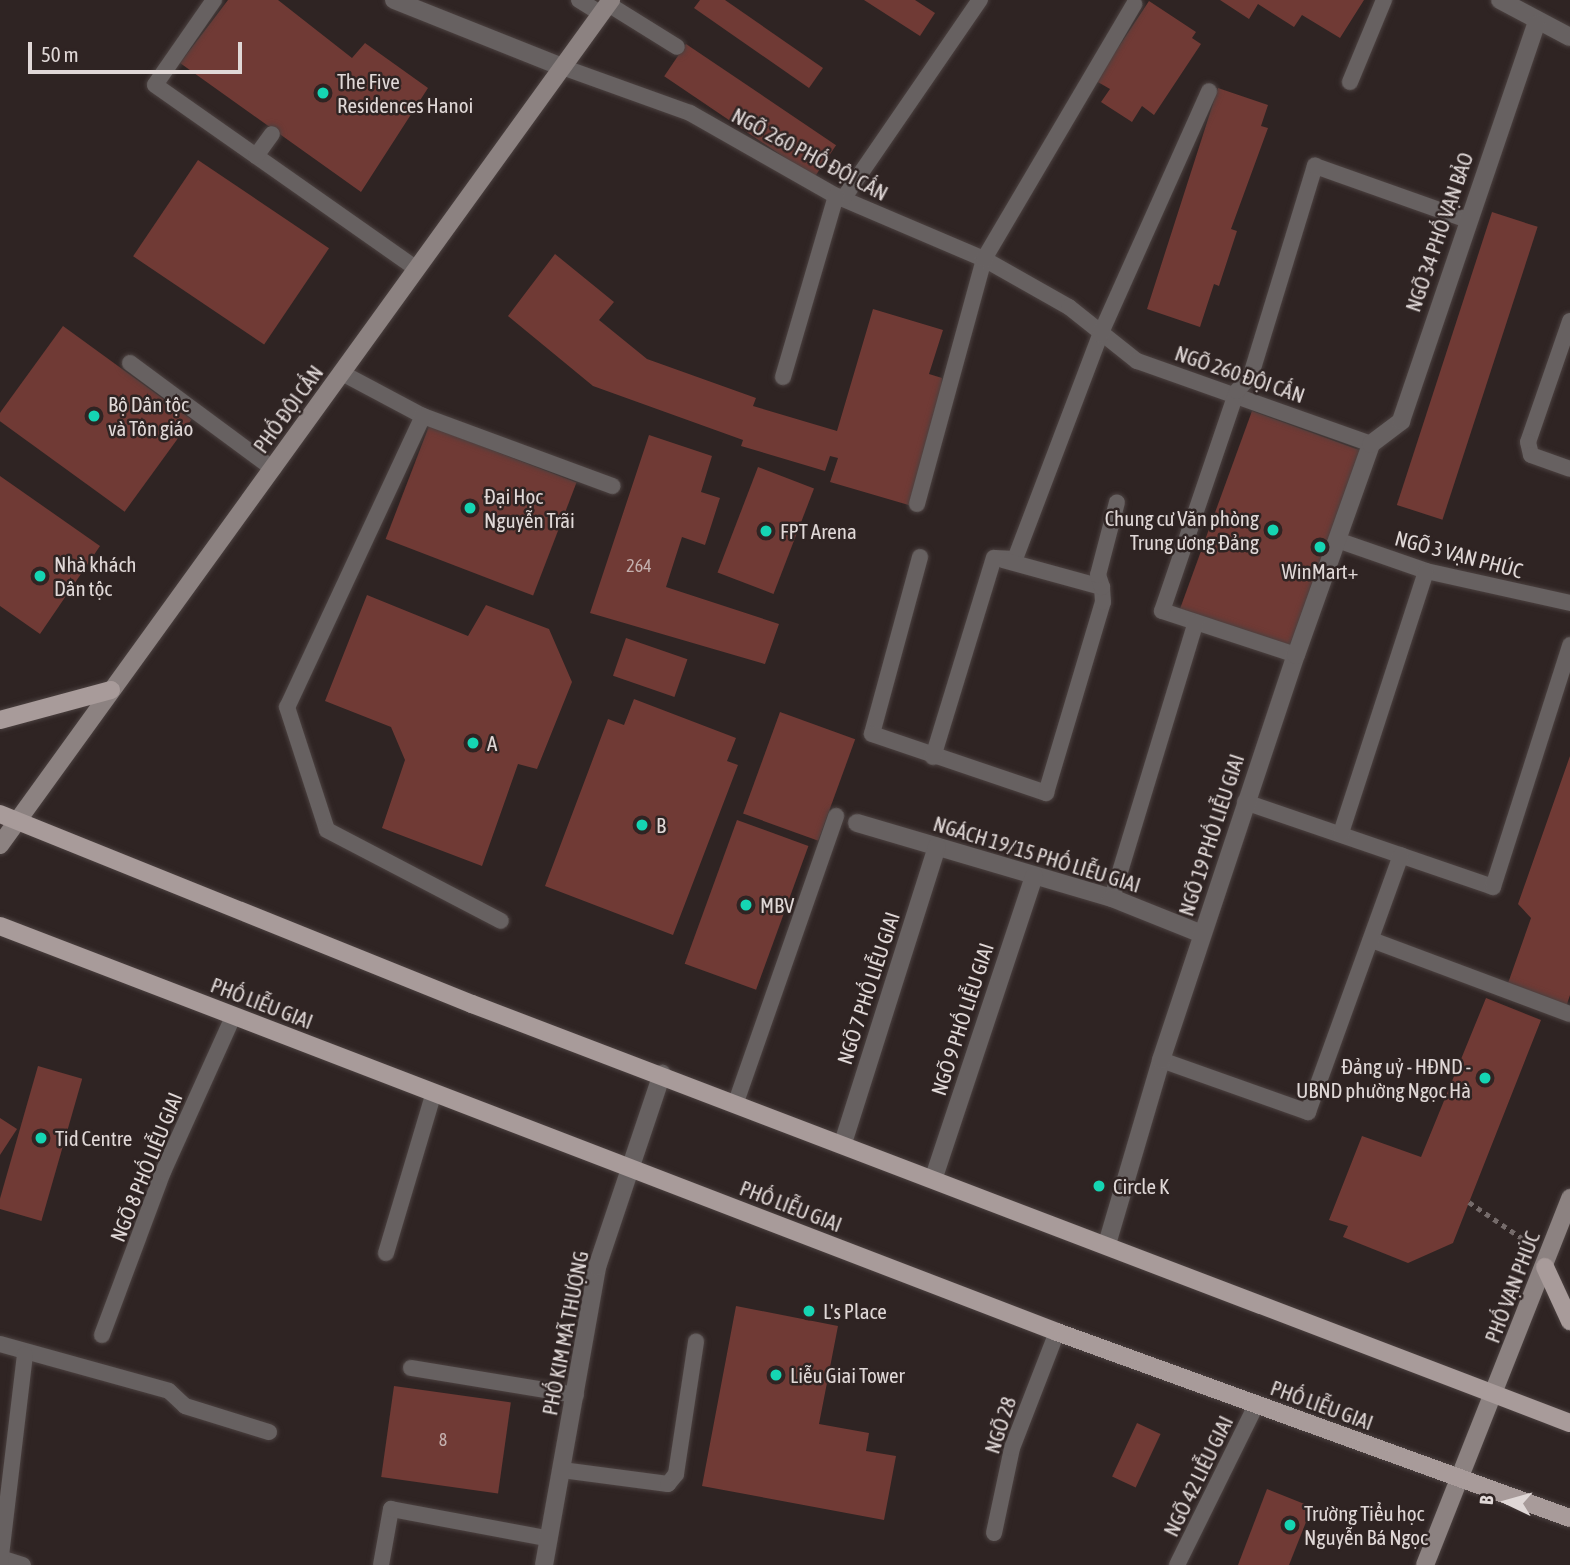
<!DOCTYPE html>
<meta charset="utf-8">
<style>
body{margin:0}
#map{position:relative;width:1570px;height:1565px;overflow:hidden;background:#2f2423;font-family:"Asap Condensed",sans-serif}
div>[style]{position:absolute}
[style*='--x']{left:calc(var(--x)*1px);top:calc(var(--y)*1px);width:calc(var(--w)*1px);rotate:calc(var(--a)*1deg)}
.building>*{inset:0;background:#703a35;transform-origin:0 0}
.path>*{height:4.5px;margin-top:-2.25px;transform-origin:0;background:repeating-linear-gradient(90deg,#756b6a 0 5px,transparent 0 10px)}
.roads{filter:drop-shadow(0 0 2px #4b4140) drop-shadow(0 0 2px #4b4140)}
.lane>*{height:16px;margin:-8px;padding:0 8px;transform-origin:8px;border-radius:8px;background:#676161}
.street>*{height:18px;margin:-9px;padding:0 9px;transform-origin:9px;border-radius:9px;background:#676161}
.secondary>*{height:18px;margin:-9px;padding:0 9px;transform-origin:9px;border-radius:9px;background:#8c8281}
.primary>*{height:18px;margin:-9px;padding:0 9px;transform-origin:9px;border-radius:9px;background:#a89b9a}
.dots>*{width:19px;height:19px;translate:-50% -50%;box-sizing:border-box;border:4px solid #2f2423;border-radius:50%}
span{translate:-50% -50%;white-space:nowrap;text-align:center;line-height:1.15;-webkit-text-stroke:5px #2f2423;paint-order:stroke}
.number-label{font-size:18px;color:#c4b0ae}
.number-label span{-webkit-text-stroke-width:0}
.poi-label{font-size:21px;color:#e0d8d7}
.left{translate:0 -50%;text-align:left}
.right{translate:-100% -50%;text-align:right}
.street-label{font-size:21px;color:#e0d8d7}
.north{position:absolute;left:1472px;top:1467px;width:70px;height:70px;-webkit-text-stroke:5px #2f2423;paint-order:stroke;rotate:275deg;font-size:19px;font-weight:700;line-height:28px;text-align:center;color:#e0d8d7}
.north::after{content:'';display:block;margin:auto;width:24px;height:32px;background:#e0d8d7;clip-path:polygon(50% 0,100% 100%,50% 72%,0 100%)}
.scale{position:absolute;left:28px;top:42px;width:214px;height:32px;box-sizing:border-box;border:4px solid #e0d8d7;border-top:0;padding-left:9px;font-size:21px;line-height:24px;white-space:nowrap;color:#e0d8d7;-webkit-text-stroke:5px #2f2423;paint-order:stroke}
</style>
<div id="map">
<div class="building">
<div style="clip-path:polygon(228px 0,278px 0,352px 58px,365px 43px,428px 88px,361px 192px,180px 63px)"></div>
<div style="clip-path:polygon(700px 0,725px 0,823px 68px,809px 88px,694px 8px)"></div>
<div style="clip-path:polygon(864px 0,915px 0,935px 13px,920px 36px)"></div>
<div style="clip-path:polygon(1220px 0,1364px 0,1340px 38px,1302px 15px,1294px 27px,1258px 4px,1249px 19px)"></div>
<div style="clip-path:polygon(1149px 1px,1196px 32px,1192px 38px,1201px 44px,1154px 115px,1142px 106px,1132px 122px,1101px 102px,1110px 89px,1096px 81px)"></div>
<div style="left:686px;top:44px;width:181px;height:39px;rotate:34deg"></div>
<div style="clip-path:polygon(1218px 88px,1268px 105px,1261px 126px,1268px 128px,1231px 229px,1237px 231px,1219px 286px,1214px 284px,1200px 327px,1147px 309px)"></div>
<div style="left:198px;top:160px;width:158px;height:116px;rotate:34deg"></div>
<div style="left:1492px;top:212px;width:48px;height:308px;rotate:18deg"></div>
<div style="clip-path:polygon(555px 254px,614px 302px,599px 320px,647px 359px,756px 398px,753px 406px,837px 431px,873px 309px,943px 330px,929px 374px,942px 378px,941px 395px,912px 506px,830px 482px,838px 458px,830px 456px,825px 471px,741px 446px,743px 440px,593px 386px,508px 316px)"></div>
<div style="left:63px;top:326px;width:159px;height:114px;rotate:36deg"></div>
<div style="left:1252px;top:411px;width:117px;height:211px;rotate:20deg"></div>
<div style="left:429px;top:426px;width:158px;height:121px;rotate:21deg"></div>
<div style="clip-path:polygon(649px 435px,712px 456px,701px 492px,720px 498px,705px 545px,682px 537px,666px 587px,779px 624px,765px 664px,590px 613px)"></div>
<div style="left:758px;top:467px;width:60px;height:113px;rotate:21deg"></div>
<div style="clip-path:polygon(0 476px,100px 546px,40px 634px,0 606px)"></div>
<div style="clip-path:polygon(367px 595px,468px 636px,486px 605px,549px 629px,572px 682px,537px 769px,518px 764px,482px 866px,382px 828px,405px 760px,391px 727px,325px 701px)"></div>
<div style="left:626px;top:638px;width:65px;height:40px;rotate:19deg"></div>
<div style="clip-path:polygon(634px 699px,736px 738px,727px 761px,738px 765px,673px 935px,545px 886px,608px 719px,624px 725px)"></div>
<div style="left:780px;top:712px;width:80px;height:108px;rotate:20deg"></div>
<div style="clip-path:polygon(1570px 756px,1570px 995px,1566px 1007px,1507px 986px,1531px 918px,1518px 904px)"></div>
<div style="left:737px;top:820px;width:76px;height:153px;rotate:20deg"></div>
<div style="clip-path:polygon(1486px 998px,1541px 1020px,1453px 1243px,1408px 1263px,1343px 1237px,1348px 1226px,1329px 1220px,1362px 1136px,1421px 1157px)"></div>
<div style="left:38px;top:1066px;width:46px;height:148px;rotate:16deg"></div>
<div style="clip-path:polygon(0 1118px,17px 1129px,0 1155px)"></div>
<div style="clip-path:polygon(736px 1306px,838px 1326px,819px 1424px,869px 1433px,866px 1451px,896px 1456px,884px 1520px,702px 1486px)"></div>
<div style="left:394px;top:1386px;width:118px;height:92px;rotate:8deg"></div>
<div style="left:1137px;top:1423px;width:26px;height:59px;rotate:25deg"></div>
<div style="clip-path:polygon(1267px 1489px,1312px 1507px,1289px 1565px,1238px 1565px)"></div>
</div>
<div class="path">
<div style="--x:1469;--y:1202;--w:65;--a:34.4"></div>
</div>
<div class="roads">
<div class="lane">
<div style="--x:214;--y:0;--w:103;--a:124.8"></div>
<div style="--x:155;--y:85;--w:320;--a:35.1"></div>
<div style="--x:579;--y:0;--w:26;--a:32"></div>
<div style="--x:608;--y:4;--w:81;--a:31.9"></div>
<div style="--x:565;--y:68;--w:133;--a:19.8"></div>
<div style="--x:690;--y:113;--w:168;--a:29.6"></div>
<div style="--x:836;--y:196;--w:161;--a:23.1"></div>
<div style="--x:984;--y:259;--w:98;--a:29.5"></div>
<div style="--x:1069;--y:307;--w:87;--a:38.5"></div>
<div style="--x:1137;--y:361;--w:248;--a:19.5"></div>
<div style="--x:1350;--y:82;--w:89;--a:-67.5"></div>
<div style="--x:256;--y:156;--w:27;--a:-54"></div>
<div style="--x:843;--y:199;--w:242;--a:-55.5"></div>
<div style="--x:1570;--y:321;--w:128;--a:109.1"></div>
<div style="--x:1528;--y:442;--w:13;--a:77"></div>
<div style="--x:1531;--y:455;--w:41;--a:19.7"></div>
<div style="--x:130;--y:363;--w:178;--a:36.5"></div>
<div style="--x:342;--y:373;--w:92;--a:28"></div>
<div style="--x:423;--y:416;--w:202;--a:20.3"></div>
<div style="--x:783;--y:377;--w:189;--a:-73.7"></div>
<div style="--x:423;--y:416;--w:321;--a:115"></div>
<div style="--x:287;--y:707;--w:129;--a:72"></div>
<div style="--x:327;--y:830;--w:196;--a:27.6"></div>
<div style="--x:917;--y:504;--w:254;--a:-74.7"></div>
<div style="--x:984;--y:259;--w:296;--a:-59.5"></div>
<div style="--x:1340;--y:541;--w:91;--a:19.2"></div>
<div style="--x:1426;--y:571;--w:148;--a:12.5"></div>
<div style="--x:920;--y:557;--w:183;--a:105.2"></div>
<div style="--x:872;--y:734;--w:184;--a:18.7"></div>
<div style="--x:1046;--y:793;--w:199;--a:-73.4"></div>
<div style="--x:1103;--y:602;--w:15;--a:-94"></div>
<div style="--x:994;--y:558;--w:21;--a:3"></div>
<div style="--x:1015;--y:559;--w:240;--a:-69.2"></div>
<div style="--x:1100;--y:335;--w:267;--a:-65.9"></div>
<div style="--x:1003;--y:560;--w:103;--a:15.3"></div>
<div style="--x:1102;--y:587;--w:13;--a:-108"></div>
<div style="--x:1098;--y:575;--w:75;--a:-75.4"></div>
<div style="--x:1296;--y:655;--w:141;--a:-161.8"></div>
<div style="--x:1162;--y:611;--w:232;--a:-71.2"></div>
<div style="--x:1237;--y:391;--w:21;--a:-49"></div>
<div style="--x:1251;--y:375;--w:219;--a:-73"></div>
<div style="--x:1315;--y:166;--w:159;--a:19.5"></div>
<div style="--x:933;--y:757;--w:208;--a:-73"></div>
<div style="--x:1245;--y:802;--w:262;--a:18.9"></div>
<div style="--x:1493;--y:887;--w:254;--a:-72.3"></div>
<div style="--x:1341;--y:833;--w:275;--a:-72"></div>
<div style="--x:1112;--y:898;--w:288;--a:-73.1"></div>
<div style="--x:1372;--y:940;--w:211;--a:20.5"></div>
<div style="--x:1161;--y:1060;--w:156;--a:19.5"></div>
<div style="--x:1308;--y:1112;--w:273;--a:-70.1"></div>
<div style="--x:736;--y:1102;--w:303;--a:-70.7"></div>
<div style="--x:386;--y:1253;--w:165;--a:-73.4"></div>
<div style="--x:102;--y:1335;--w:174;--a:-69.5"></div>
<div style="--x:163;--y:1172;--w:170;--a:-65.7"></div>
<div style="--x:0;--y:1344;--w:175;--a:15.5"></div>
<div style="--x:169;--y:1391;--w:22;--a:43"></div>
<div style="--x:185;--y:1406;--w:88;--a:17.2"></div>
<div style="--x:411;--y:1368;--w:167;--a:9.3"></div>
<div style="--x:562;--y:1470;--w:107;--a:7.5"></div>
<div style="--x:668;--y:1484;--w:13;--a:-51"></div>
<div style="--x:676;--y:1474;--w:134;--a:-81.4"></div>
<div style="--x:994;--y:1533;--w:87;--a:-78"></div>
<div style="--x:1012;--y:1448;--w:124;--a:-68.8"></div>
<div style="--x:1;--y:1558;--w:23;--a:18"></div>
<div style="--x:0;--y:1564;--w:211;--a:-83.2"></div>
<div style="--x:381;--y:1565;--w:57;--a:-79.9"></div>
<div style="--x:391;--y:1509;--w:158;--a:10.6"></div>
<div style="--x:1177;--y:1565;--w:178;--a:-63.7"></div>
</div>
<div class="street">
<div style="--x:394;--y:0;--w:184;--a:21.7"></div>
<div style="--x:1500;--y:0;--w:79;--a:27.9"></div>
<div style="--x:857;--y:823;--w:266;--a:16.4"></div>
<div style="--x:1112;--y:898;--w:97;--a:21.8"></div>
<div style="--x:843;--y:1143;--w:311;--a:-72.4"></div>
<div style="--x:934;--y:1177;--w:317;--a:-71.6"></div>
<div style="--x:1107;--y:1244;--w:192;--a:-73.6"></div>
<div style="--x:1161;--y:1060;--w:427;--a:-71.6"></div>
<div style="--x:1296;--y:655;--w:224;--a:-70.4"></div>
<div style="--x:1371;--y:444;--w:38;--a:-37"></div>
<div style="--x:1401;--y:421;--w:419;--a:-71.2"></div>
<div style="--x:544;--y:1565;--w:303;--a:-79.9"></div>
<div style="--x:597;--y:1267;--w:204;--a:-71.4"></div>
</div>
<div class="secondary">
<div style="--x:0;--y:845;--w:1043;--a:-54.13"></div>
<div style="--x:1425;--y:1565;--w:395;--a:-68.4"></div>
</div>
<div class="primary">
<div style="--x:0;--y:720;--w:115;--a:-15.1"></div>
<div style="--x:0;--y:814;--w:509;--a:21.93"></div>
<div style="--x:472;--y:1004;--w:1175;--a:20.89"></div>
<div style="--x:0;--y:926;--w:1132;--a:21.01"></div>
<div style="--x:1057;--y:1332;--w:546;--a:19.93"></div>
<div style="--x:1545;--y:1267;--w:60;--a:65.2"></div>
</div>
</div>
<div class="dots">
<div style="left:323px;top:93px;background:#15d5b3"></div>
<div style="left:94px;top:416px;background:#15d5b3"></div>
<div style="left:470px;top:508px;background:#15d5b3"></div>
<div style="left:1273px;top:530px;background:#15d5b3"></div>
<div style="left:766px;top:531px;background:#15d5b3"></div>
<div style="left:1320px;top:547px;background:#15d5b3"></div>
<div style="left:40px;top:576px;background:#15d5b3"></div>
<div style="left:473px;top:743px;background:#15d5b3"></div>
<div style="left:642px;top:825px;background:#15d5b3"></div>
<div style="left:746px;top:905px;background:#15d5b3"></div>
<div style="left:1485px;top:1078px;background:#15d5b3"></div>
<div style="left:41px;top:1138px;background:#15d5b3"></div>
<div style="left:1099px;top:1186px;background:#15d5b3"></div>
<div style="left:809px;top:1311px;background:#15d5b3"></div>
<div style="left:776px;top:1375px;background:#15d5b3"></div>
<div style="left:1290px;top:1525px;background:#15d5b3"></div>
</div>
<div class="number-label">
<span style="left:639px;top:566px">264</span>
<span style="left:443px;top:1440px">8</span>
</div>
<div class="poi-label">
<span class="left" style="left:337px;top:93px">The Five<br>Residences Hanoi</span>
<span class="left" style="left:108px;top:416px">Bộ Dân tộc<br>và Tôn giáo</span>
<span class="left" style="left:484px;top:508px">Đại Học<br>Nguyễn Trãi</span>
<span class="right" style="left:1259px;top:530px">Chung cư Văn phòng<br>Trung ương Đảng</span>
<span class="left" style="left:780px;top:531px">FPT Arena</span>
<span class="left" style="left:54px;top:576px">Nhà khách<br>Dân tộc</span>
<span style="left:1320px;top:571px">WinMart+</span>
<span class="left" style="left:487px;top:743px">A</span>
<span class="left" style="left:656px;top:825px">B</span>
<span class="left" style="left:760px;top:905px">MBV</span>
<span class="right" style="left:1471px;top:1078px">Đảng uỷ - HĐND -<br>UBND phường Ngọc Hà</span>
<span class="left" style="left:55px;top:1138px">Tid Centre</span>
<span class="left" style="left:1113px;top:1186px">Circle K</span>
<span class="left" style="left:823px;top:1311px">L's Place</span>
<span class="left" style="left:790px;top:1375px">Liễu Giai Tower</span>
<span class="left" style="left:1304px;top:1525px">Trường Tiểu học<br>Nguyễn Bá Ngọc</span>
</div>
<div class="street-label">
<span style="left:810px;top:154px;rotate:28deg">NGÕ 260 PHỐ ĐỘI CẤN</span>
<span style="left:1439px;top:232px;rotate:-71deg">NGÕ 34 PHỐ VẠN BẢO</span>
<span style="left:1240px;top:374px;rotate:19deg">NGÕ 260 ĐỘI CẤN</span>
<span style="left:288px;top:409px;rotate:-54deg">PHỐ ĐỘI CẤN</span>
<span style="left:1459px;top:554px;rotate:15deg">NGÕ 3 VẠN PHÚC</span>
<span style="left:1211px;top:835px;rotate:-72deg">NGÕ 19 PHỐ LIỄU GIAI</span>
<span style="left:1037px;top:854px;rotate:17deg">NGÁCH 19/15 PHỐ LIỄU GIAI</span>
<span style="left:868px;top:988px;rotate:-72deg">NGÕ 7 PHỐ LIỄU GIAI</span>
<span style="left:262px;top:1003px;rotate:21deg">PHỐ LIỄU GIAI</span>
<span style="left:962px;top:1019px;rotate:-72deg">NGÕ 9 PHỐ LIỄU GIAI</span>
<span style="left:146px;top:1167px;rotate:-68deg">NGÕ 8 PHỐ LIỄU GIAI</span>
<span style="left:791px;top:1206px;rotate:21deg">PHỐ LIỄU GIAI</span>
<span style="left:1512px;top:1287px;rotate:-69deg">PHỐ VẠN PHÚC</span>
<span style="left:565px;top:1333px;rotate:-79deg">PHỐ KIM MÃ THƯỢNG</span>
<span style="left:1322px;top:1405px;rotate:20deg">PHỐ LIỄU GIAI</span>
<span style="left:1000px;top:1425px;rotate:-72deg">NGÕ 28</span>
<span style="left:1198px;top:1476px;rotate:-64deg">NGÕ 42 LIỄU GIAI</span>
</div>
<div class="north">B</div>
<div class="scale">50 m</div>
</div>
